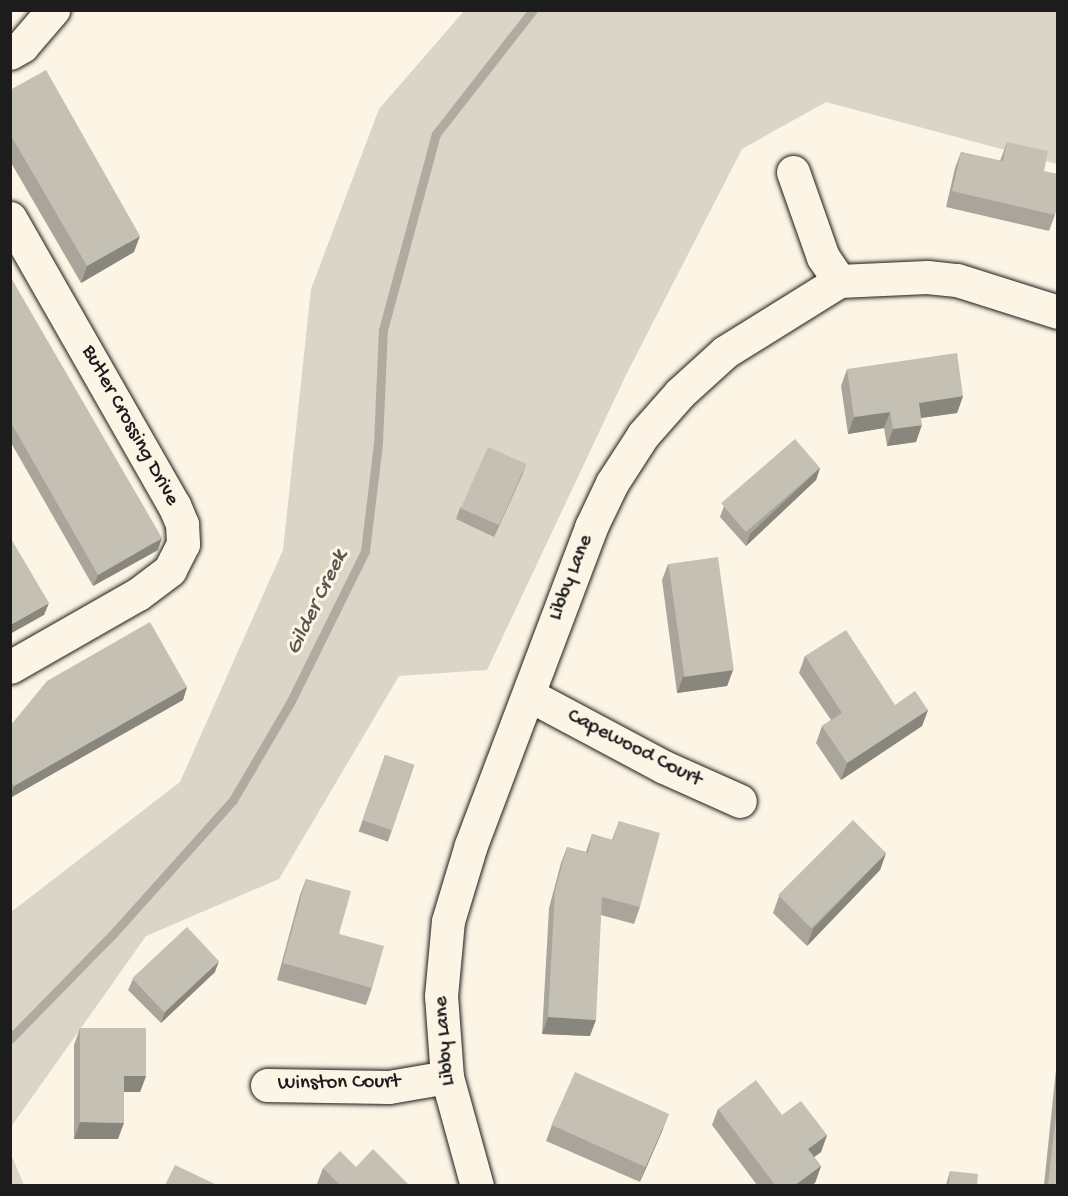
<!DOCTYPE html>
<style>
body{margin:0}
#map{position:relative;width:1068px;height:1196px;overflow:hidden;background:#fcf5e5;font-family:"Gochi Hand",sans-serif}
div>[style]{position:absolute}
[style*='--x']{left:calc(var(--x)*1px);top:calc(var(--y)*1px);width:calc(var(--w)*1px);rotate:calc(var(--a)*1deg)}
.green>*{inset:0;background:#dbd5c8}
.stream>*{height:9px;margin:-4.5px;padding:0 4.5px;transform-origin:4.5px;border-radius:4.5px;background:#b0aba1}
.roads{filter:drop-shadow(0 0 2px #1c1c1c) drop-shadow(0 0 2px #1c1c1c)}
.street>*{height:33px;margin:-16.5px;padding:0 16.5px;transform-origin:16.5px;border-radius:16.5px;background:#fcf5e5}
.wall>*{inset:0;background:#a9a59a;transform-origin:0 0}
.shaded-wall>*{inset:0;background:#89867d}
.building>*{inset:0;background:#c4c0b3;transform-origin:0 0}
span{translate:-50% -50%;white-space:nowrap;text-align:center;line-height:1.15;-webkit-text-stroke:6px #fcf5e5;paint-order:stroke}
.street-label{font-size:21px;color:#1c1c1c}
.water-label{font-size:22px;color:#575551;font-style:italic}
.frame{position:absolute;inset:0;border:12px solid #1c1c1c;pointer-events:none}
</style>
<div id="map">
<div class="green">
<div style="clip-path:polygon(464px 11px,1057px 11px,1057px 164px,826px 102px,742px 149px,626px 375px,487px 670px,399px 676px,279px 879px,146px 936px,11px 1127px,11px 912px,180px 782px,283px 550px,311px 289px,379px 109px)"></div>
<div style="clip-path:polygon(11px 1154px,24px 1185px,11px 1185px)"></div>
</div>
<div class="stream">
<div style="--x:10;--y:1039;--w:146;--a:-45.6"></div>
<div style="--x:112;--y:935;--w:181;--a:-48.1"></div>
<div style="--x:233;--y:800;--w:113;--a:-59.6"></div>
<div style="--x:290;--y:703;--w:169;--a:-63.7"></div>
<div style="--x:365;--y:551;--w:109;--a:-83.1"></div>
<div style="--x:378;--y:443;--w:113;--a:-87.5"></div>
<div style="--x:383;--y:330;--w:203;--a:-74.9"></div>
<div style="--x:436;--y:134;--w:157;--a:-52"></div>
</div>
<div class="roads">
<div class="street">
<div style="--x:10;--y:53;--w:14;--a:-30"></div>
<div style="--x:22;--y:46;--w:48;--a:-49.3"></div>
<div style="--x:793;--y:172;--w:90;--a:70.6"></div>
<div style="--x:823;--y:257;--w:29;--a:56"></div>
<div style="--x:10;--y:218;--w:331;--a:60.3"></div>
<div style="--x:174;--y:505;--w:21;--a:67"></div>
<div style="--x:182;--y:524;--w:20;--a:87"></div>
<div style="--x:183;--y:544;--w:29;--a:117"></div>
<div style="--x:170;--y:570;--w:40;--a:143"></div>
<div style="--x:138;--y:594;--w:147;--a:150.3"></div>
<div style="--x:529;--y:695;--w:153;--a:28.1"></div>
<div style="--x:664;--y:767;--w:83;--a:24.1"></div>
<div style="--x:267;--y:1085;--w:122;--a:0.9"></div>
<div style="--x:389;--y:1087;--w:59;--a:-9.8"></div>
<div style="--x:477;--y:1186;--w:113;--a:-105.4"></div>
<div style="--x:447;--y:1077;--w:81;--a:-94.2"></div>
<div style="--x:441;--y:996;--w:75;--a:-84.7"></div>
<div style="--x:448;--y:921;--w:79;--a:-73.2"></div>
<div style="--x:471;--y:845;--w:340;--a:-69.3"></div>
<div style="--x:591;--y:527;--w:49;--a:-64.5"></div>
<div style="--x:612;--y:483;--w:57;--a:-57.1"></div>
<div style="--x:643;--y:435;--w:56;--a:-48.6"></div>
<div style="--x:680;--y:393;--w:61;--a:-42.3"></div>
<div style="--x:725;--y:352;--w:134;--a:-31.9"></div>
<div style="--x:839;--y:281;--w:88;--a:-2.6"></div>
<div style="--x:927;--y:277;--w:30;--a:6"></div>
<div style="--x:957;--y:280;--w:106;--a:17.6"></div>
</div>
</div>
<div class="wall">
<div style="clip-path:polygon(10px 90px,134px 252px,81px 283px,10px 161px)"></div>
<div style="clip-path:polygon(1007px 142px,1044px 171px,1055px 215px,1049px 231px,946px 207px,955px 168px,961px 152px,1000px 161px)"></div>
<div style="clip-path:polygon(10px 276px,158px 550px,93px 586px,10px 441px)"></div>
<div style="clip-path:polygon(847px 369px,963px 396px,957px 413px,921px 418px,916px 442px,887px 446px,884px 428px,848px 434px,841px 386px)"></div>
<div style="clip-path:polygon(526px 464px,522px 475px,494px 537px,456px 519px,460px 508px)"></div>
<div style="clip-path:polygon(820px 468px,816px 480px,746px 546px,720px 517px,724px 506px)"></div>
<div style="clip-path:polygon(668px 564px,733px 670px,727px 686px,677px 693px,662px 580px)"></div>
<div style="clip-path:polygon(805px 656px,895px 705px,928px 710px,922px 726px,841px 780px,816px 743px,822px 726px,831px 720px,799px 673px)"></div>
<div style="clip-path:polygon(187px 687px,183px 700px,10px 798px,10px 726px)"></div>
<div style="left:385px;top:755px;width:31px;height:81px;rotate:19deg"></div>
<div style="clip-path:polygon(619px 821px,640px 907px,634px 924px,601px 915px,590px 1036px,542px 1034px,549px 908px,561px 863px,567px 847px,586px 852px,592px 834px,612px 840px)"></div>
<div style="clip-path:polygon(886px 853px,880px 870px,807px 946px,773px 913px,779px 896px)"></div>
<div style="clip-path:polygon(306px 879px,372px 988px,366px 1005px,277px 980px,300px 895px)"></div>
<div style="clip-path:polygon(215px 972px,161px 1023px,128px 990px,133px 979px)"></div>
<div style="clip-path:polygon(80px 1028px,146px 1076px,140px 1092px,124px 1092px,118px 1139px,74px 1139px,74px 1045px)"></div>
<div style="clip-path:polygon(1058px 1052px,1058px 1185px,1044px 1185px,1055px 1079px)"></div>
<div style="clip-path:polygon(718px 1109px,782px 1115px,827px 1135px,821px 1152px,814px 1157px,821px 1166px,815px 1183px,811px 1185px,757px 1185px,712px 1125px)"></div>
<div style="clip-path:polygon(552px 1125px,663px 1129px,640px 1182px,546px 1141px)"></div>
<div style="clip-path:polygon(356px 1167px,409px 1185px,318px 1185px,317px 1184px,323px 1168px)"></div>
<div style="clip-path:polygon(950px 1171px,977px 1185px,946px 1185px)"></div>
</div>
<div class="shaded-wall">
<div style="clip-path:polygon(140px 236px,134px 252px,81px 283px,87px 266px)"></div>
<div style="clip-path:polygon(963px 396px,957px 413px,913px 419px,919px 403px)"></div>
<div style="clip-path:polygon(890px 412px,884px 428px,848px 434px,854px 417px)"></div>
<div style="clip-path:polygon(922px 425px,916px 442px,887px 446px,893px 429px)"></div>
<div style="clip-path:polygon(526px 464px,522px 475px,494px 537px,499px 525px)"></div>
<div style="clip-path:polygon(820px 468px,816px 480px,746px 546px,750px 534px)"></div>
<div style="clip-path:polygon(162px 538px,158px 550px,93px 586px,98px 575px)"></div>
<div style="clip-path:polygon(49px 603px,44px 615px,10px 634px,10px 625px)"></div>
<div style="clip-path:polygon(733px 670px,727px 686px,677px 693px,683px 677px)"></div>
<div style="clip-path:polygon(187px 687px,183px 700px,10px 798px,14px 786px)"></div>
<div style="clip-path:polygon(928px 710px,922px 726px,841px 780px,847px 763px)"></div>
<div style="clip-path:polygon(886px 853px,880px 870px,807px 946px,813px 929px)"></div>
<div style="clip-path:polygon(219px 961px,215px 972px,161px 1023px,165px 1012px)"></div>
<div style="clip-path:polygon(548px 1017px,596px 1020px,590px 1036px,542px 1034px)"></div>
<div style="clip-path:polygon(124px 1076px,146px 1076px,140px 1092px,118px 1092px)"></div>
<div style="clip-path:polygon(669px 1113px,663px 1129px,640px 1182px,646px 1166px)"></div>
<div style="clip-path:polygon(80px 1122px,124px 1123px,118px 1139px,74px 1139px)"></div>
<div style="clip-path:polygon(827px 1135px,821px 1152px,802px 1166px,808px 1149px)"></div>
<div style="clip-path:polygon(821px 1166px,815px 1183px,811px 1185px,795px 1185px)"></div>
</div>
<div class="building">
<div style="clip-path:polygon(46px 70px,140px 236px,87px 266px,10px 134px,10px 90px)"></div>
<div style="clip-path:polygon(1007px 142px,1048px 151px,1044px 171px,1058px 174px,1058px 205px,1055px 215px,952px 191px,961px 152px,1003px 161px)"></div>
<div style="clip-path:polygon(10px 276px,162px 538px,98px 575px,10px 421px)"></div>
<div style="clip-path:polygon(957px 353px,963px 396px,919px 403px,922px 425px,893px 429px,890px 412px,854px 417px,847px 369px)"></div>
<div style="left:795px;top:439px;width:38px;height:98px;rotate:49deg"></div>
<div style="left:488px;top:447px;width:42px;height:67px;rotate:24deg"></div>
<div style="clip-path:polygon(10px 537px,49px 603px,10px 625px)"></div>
<div style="left:718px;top:557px;width:114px;height:50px;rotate:82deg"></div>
<div style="clip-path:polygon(150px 622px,187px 687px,14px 786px,10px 780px,10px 726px,47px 681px)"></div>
<div style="clip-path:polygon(846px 630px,895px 705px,915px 691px,928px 710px,847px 763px,822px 726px,842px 713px,805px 656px)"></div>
<div style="left:385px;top:755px;width:31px;height:69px;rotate:19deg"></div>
<div style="left:853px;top:820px;width:47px;height:106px;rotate:45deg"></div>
<div style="clip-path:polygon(619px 821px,660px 833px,640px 907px,602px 897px,596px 1020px,548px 1017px,555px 891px,567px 847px,588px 853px,592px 834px,613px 840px)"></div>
<div style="clip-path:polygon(306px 879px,351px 891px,339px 934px,384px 946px,372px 988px,283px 963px)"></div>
<div style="left:187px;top:927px;width:47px;height:75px;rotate:47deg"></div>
<div style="clip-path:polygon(80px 1028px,146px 1028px,146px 1076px,124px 1076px,124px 1123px,80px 1122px)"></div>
<div style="left:575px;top:1072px;width:103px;height:58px;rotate:24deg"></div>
<div style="clip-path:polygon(756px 1080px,782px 1115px,801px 1101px,827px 1135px,808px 1149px,821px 1166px,795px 1185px,775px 1185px,718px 1109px)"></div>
<div style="clip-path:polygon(1058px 1097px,1058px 1185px,1048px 1185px)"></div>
<div style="clip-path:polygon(373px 1149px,409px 1185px,337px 1185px,339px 1184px,323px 1168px,340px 1151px,356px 1167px)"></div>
<div style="clip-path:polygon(175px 1165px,217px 1185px,165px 1185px)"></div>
<div style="clip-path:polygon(950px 1171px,978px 1174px,977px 1185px,949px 1185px)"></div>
</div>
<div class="street-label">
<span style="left:129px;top:426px;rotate:61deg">Butler Crossing Drive</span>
<span style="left:572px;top:578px;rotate:-69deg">Libby Lane</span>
<span style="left:634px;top:749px;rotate:27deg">Capewood Court</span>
<span style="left:446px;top:1041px;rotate:-95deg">Libby Lane</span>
<span style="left:339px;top:1084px;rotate:-1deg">Winston Court</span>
</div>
<div class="water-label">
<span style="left:318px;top:603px;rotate:-64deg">Gilder Creek</span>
</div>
<div class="frame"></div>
</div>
